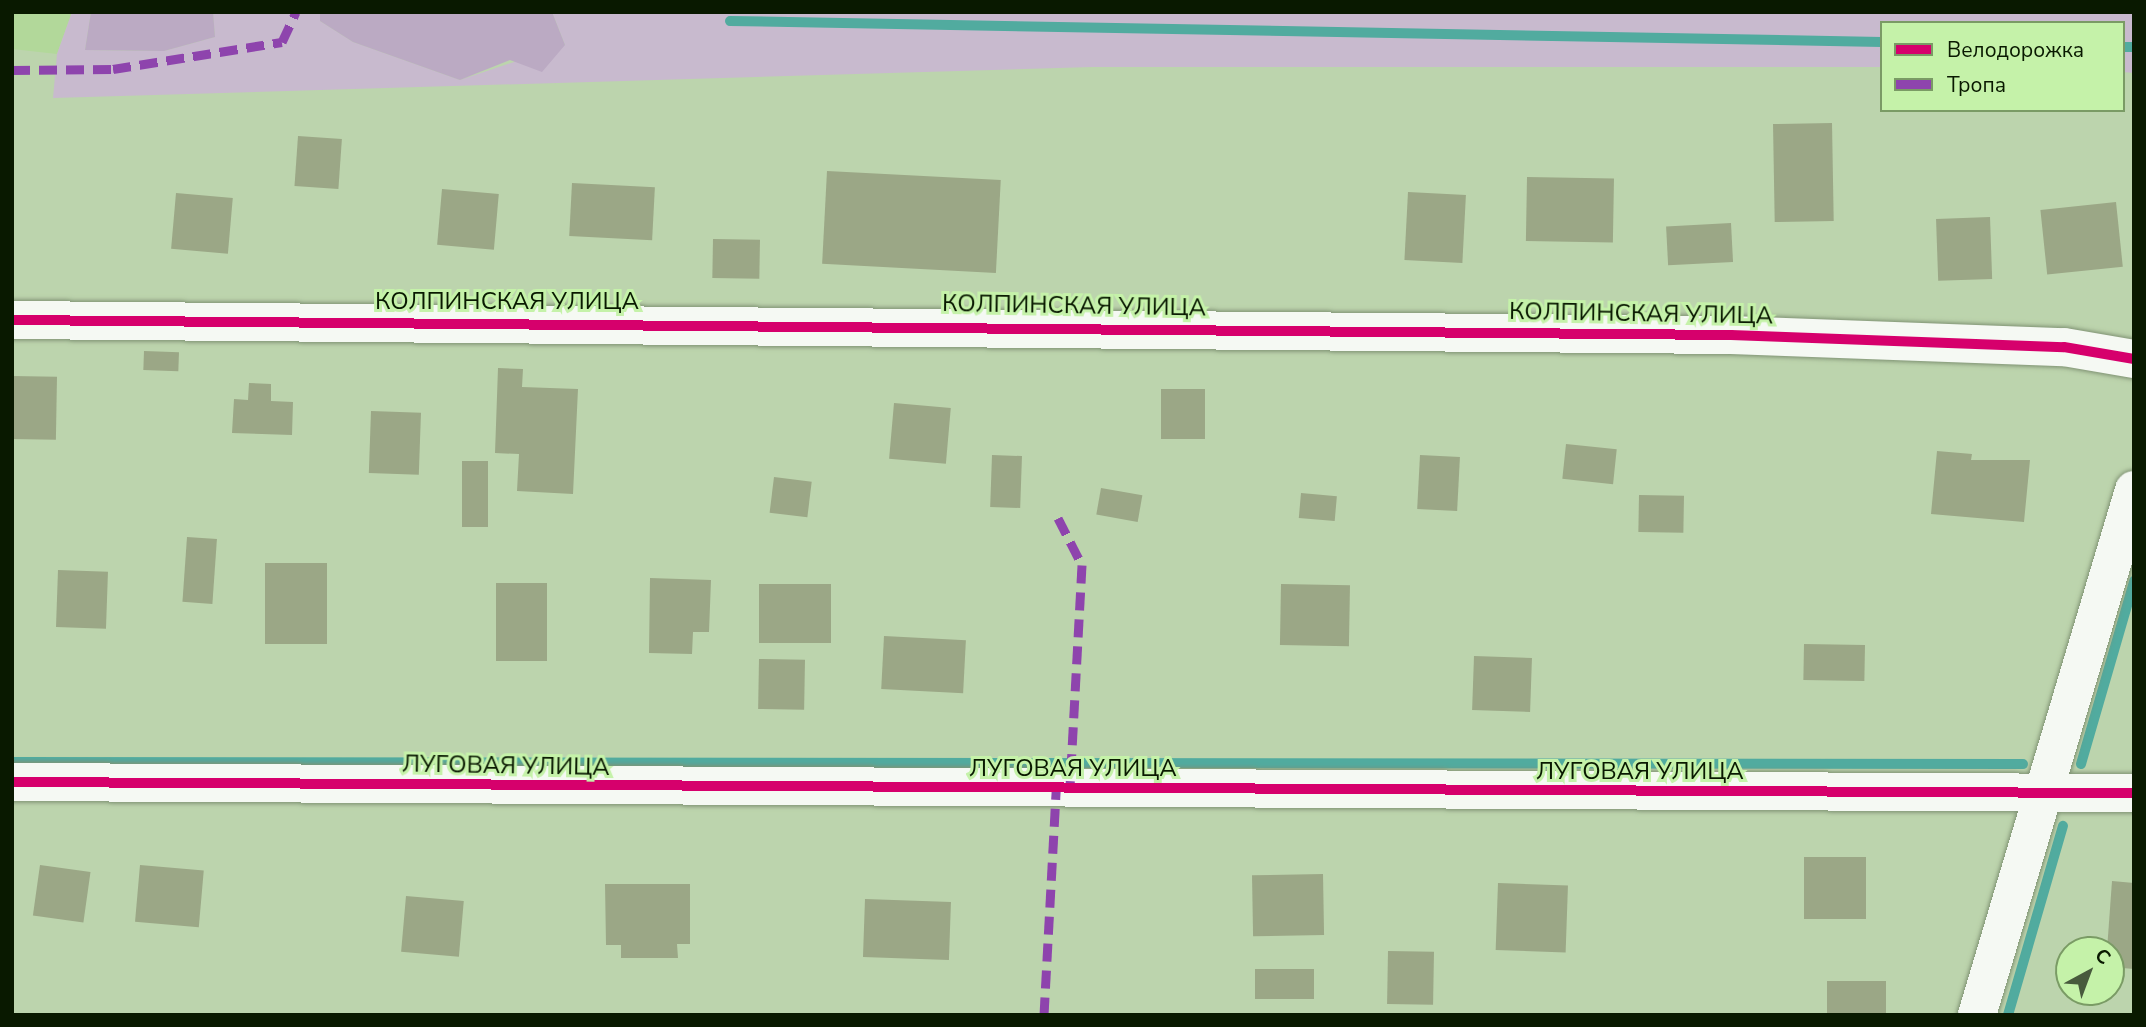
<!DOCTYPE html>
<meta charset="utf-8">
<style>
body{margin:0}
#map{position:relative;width:2146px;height:1027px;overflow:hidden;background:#bcd4ad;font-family:"Nunito Sans",sans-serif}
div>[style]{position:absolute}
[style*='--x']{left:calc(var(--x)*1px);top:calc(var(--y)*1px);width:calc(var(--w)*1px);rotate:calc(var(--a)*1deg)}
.built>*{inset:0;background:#b2d89a}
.green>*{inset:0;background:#c8bace}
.forest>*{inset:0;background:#bbaac3}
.stream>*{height:10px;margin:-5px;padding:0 5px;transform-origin:5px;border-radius:5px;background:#51ab9f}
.building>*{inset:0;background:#9ba786;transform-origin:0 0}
.roads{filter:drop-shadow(0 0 2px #809374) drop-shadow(0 0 2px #809374)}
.minor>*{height:38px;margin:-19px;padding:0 19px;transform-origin:19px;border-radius:19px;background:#f5f9f3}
.quiet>*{height:9px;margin-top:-4.5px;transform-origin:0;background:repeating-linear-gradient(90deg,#8e44ad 0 18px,transparent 0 27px)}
.cycleway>*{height:10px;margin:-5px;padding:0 5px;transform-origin:5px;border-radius:5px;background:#d6006c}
span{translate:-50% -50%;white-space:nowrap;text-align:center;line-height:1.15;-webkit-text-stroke:6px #c5f2a9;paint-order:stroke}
.street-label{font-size:24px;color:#091900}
.frame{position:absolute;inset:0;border:14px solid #091900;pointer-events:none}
.legend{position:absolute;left:1880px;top:21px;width:245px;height:91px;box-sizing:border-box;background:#c5f2a9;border:2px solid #7a9b65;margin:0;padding:9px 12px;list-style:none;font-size:21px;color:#091900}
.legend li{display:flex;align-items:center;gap:14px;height:35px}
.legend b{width:35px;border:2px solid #7a9b65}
.north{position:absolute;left:2055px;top:936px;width:70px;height:70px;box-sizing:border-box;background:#c5f2a9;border:2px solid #7a9b65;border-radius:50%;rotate:41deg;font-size:19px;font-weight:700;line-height:28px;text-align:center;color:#091900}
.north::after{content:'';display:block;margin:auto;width:24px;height:32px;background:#485a3d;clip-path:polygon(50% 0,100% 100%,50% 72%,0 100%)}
</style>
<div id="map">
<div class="built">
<div style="clip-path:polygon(12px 12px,72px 12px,57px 54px,12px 49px)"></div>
</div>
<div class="green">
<div style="clip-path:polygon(72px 12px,91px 12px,85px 50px,164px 51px,215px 37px,213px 12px,320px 12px,320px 21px,353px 42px,460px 80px,565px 45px,552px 12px,2134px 12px,2134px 73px,2123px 72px,2123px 23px,1882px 23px,1882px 67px,1092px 67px,53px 98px,57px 54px)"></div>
</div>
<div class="forest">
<div style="clip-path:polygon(91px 12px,213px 12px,215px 37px,164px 51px,85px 50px)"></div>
<div style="clip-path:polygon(320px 12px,552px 12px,565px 45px,542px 72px,510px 60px,460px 80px,353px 42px,320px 21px)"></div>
</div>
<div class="stream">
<div style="--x:730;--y:21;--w:1152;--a:1.04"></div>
<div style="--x:2123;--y:47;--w:11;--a:0"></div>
<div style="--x:12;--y:762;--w:2011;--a:0.06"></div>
<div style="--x:2081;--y:764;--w:191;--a:-73.8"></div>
<div style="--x:2008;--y:1015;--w:197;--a:-73.8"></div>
</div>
<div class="building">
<div style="left:1832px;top:123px;width:98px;height:59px;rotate:89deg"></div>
<div style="left:298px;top:136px;width:44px;height:50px;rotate:4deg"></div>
<div style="left:827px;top:171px;width:174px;height:93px;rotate:3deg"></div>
<div style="left:1527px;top:177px;width:87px;height:64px;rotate:1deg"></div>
<div style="left:572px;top:183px;width:83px;height:53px;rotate:3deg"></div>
<div style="left:442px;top:189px;width:57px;height:56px;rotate:5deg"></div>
<div style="left:1408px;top:192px;width:58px;height:68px;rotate:3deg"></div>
<div style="left:176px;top:193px;width:57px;height:56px;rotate:5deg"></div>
<div style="left:2116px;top:202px;width:65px;height:76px;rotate:84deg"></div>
<div style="left:1990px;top:217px;width:62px;height:54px;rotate:88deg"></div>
<div style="left:1731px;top:223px;width:39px;height:65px;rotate:87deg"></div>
<div style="left:713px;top:239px;width:47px;height:39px;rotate:1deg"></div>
<div style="left:144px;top:351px;width:35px;height:19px;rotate:2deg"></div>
<div style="clip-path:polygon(498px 368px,523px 369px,522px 387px,578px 389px,573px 494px,517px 491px,519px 454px,495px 453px)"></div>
<div style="left:12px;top:376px;width:45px;height:63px;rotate:1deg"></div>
<div style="clip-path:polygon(249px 383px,271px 384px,271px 401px,293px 402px,292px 435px,232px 433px,234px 399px,248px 400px)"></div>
<div style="left:1161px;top:389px;width:44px;height:50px"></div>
<div style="left:894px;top:403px;width:57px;height:56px;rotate:5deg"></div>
<div style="left:371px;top:411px;width:50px;height:62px;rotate:2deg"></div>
<div style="left:1566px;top:444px;width:51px;height:35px;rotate:6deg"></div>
<div style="clip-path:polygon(1937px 451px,1972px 454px,1971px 460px,2030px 460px,2024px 522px,1931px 514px)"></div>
<div style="left:992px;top:455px;width:30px;height:52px;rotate:2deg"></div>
<div style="left:1420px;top:455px;width:40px;height:54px;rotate:3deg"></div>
<div style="left:462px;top:461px;width:26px;height:66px"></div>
<div style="left:774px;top:477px;width:38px;height:36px;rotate:7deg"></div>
<div style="left:1101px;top:488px;width:42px;height:27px;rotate:10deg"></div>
<div style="left:1301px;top:493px;width:36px;height:25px;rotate:5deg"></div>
<div style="left:1639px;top:495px;width:45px;height:37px;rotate:1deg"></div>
<div style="left:187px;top:537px;width:30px;height:65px;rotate:4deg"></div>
<div style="left:265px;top:563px;width:62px;height:81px"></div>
<div style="left:58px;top:570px;width:50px;height:57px;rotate:2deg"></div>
<div style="clip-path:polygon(650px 578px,711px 580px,709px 632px,693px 632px,692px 654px,649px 653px)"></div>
<div style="left:496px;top:583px;width:51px;height:78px"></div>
<div style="left:831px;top:584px;width:59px;height:72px;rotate:90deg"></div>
<div style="left:1281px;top:584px;width:69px;height:61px;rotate:1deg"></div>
<div style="left:884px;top:636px;width:82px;height:53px;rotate:3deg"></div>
<div style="left:1804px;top:644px;width:61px;height:36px;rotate:1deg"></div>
<div style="left:1474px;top:656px;width:58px;height:54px;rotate:2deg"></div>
<div style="left:759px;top:659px;width:46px;height:50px;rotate:1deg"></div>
<div style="left:1804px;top:857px;width:62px;height:62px"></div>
<div style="left:40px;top:865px;width:51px;height:51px;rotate:8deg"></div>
<div style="left:140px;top:865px;width:64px;height:57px;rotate:5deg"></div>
<div style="left:1323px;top:874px;width:61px;height:71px;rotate:89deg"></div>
<div style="clip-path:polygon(2112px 881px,2134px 883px,2134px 969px,2111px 967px,2107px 950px)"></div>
<div style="left:1498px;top:883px;width:70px;height:67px;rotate:2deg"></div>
<div style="clip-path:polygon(605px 884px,690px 884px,690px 944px,677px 944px,678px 958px,621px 958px,621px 945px,606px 945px)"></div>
<div style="left:406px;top:896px;width:58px;height:56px;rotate:5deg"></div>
<div style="left:865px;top:899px;width:86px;height:58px;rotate:2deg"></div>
<div style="left:1388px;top:951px;width:46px;height:53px;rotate:1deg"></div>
<div style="left:1255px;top:969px;width:59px;height:30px"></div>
<div style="left:1827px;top:981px;width:59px;height:34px"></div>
</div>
<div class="roads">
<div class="minor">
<div style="--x:12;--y:320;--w:1719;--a:0.5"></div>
<div style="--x:1731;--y:335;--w:333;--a:2.1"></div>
<div style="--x:2064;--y:347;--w:71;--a:9.7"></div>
<div style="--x:12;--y:782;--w:2122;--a:0.3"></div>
<div style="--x:1977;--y:1015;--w:548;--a:-73.35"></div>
</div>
</div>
<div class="quiet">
<div style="--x:12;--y:70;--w:101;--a:-0.6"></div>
<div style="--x:113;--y:69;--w:171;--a:-9.1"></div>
<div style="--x:282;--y:42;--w:33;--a:-65"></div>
<div style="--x:1058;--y:518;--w:53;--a:62.9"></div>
<div style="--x:1082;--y:565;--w:225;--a:93.1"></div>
<div style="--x:1044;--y:1015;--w:225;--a:-86.9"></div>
</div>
<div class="cycleway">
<div style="--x:12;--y:320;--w:1719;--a:0.5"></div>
<div style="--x:1731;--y:335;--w:333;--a:2.1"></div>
<div style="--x:2064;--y:347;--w:71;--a:9.7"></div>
<div style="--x:12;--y:782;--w:2122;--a:0.3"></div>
</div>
<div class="street-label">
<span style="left:507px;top:302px">КОЛПИНСКАЯ УЛИЦА</span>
<span style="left:1074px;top:306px;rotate:1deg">КОЛПИНСКАЯ УЛИЦА</span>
<span style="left:1641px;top:314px;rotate:1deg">КОЛПИНСКАЯ УЛИЦА</span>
<span style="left:506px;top:766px;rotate:1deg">ЛУГОВАЯ УЛИЦА</span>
<span style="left:1073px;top:769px">ЛУГОВАЯ УЛИЦА</span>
<span style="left:1640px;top:772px">ЛУГОВАЯ УЛИЦА</span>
</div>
<div class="frame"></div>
<ul class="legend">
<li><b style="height:9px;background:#d6006c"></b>Велодорожка</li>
<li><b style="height:9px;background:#8e44ad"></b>Тропа</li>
</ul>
<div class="north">С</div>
</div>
